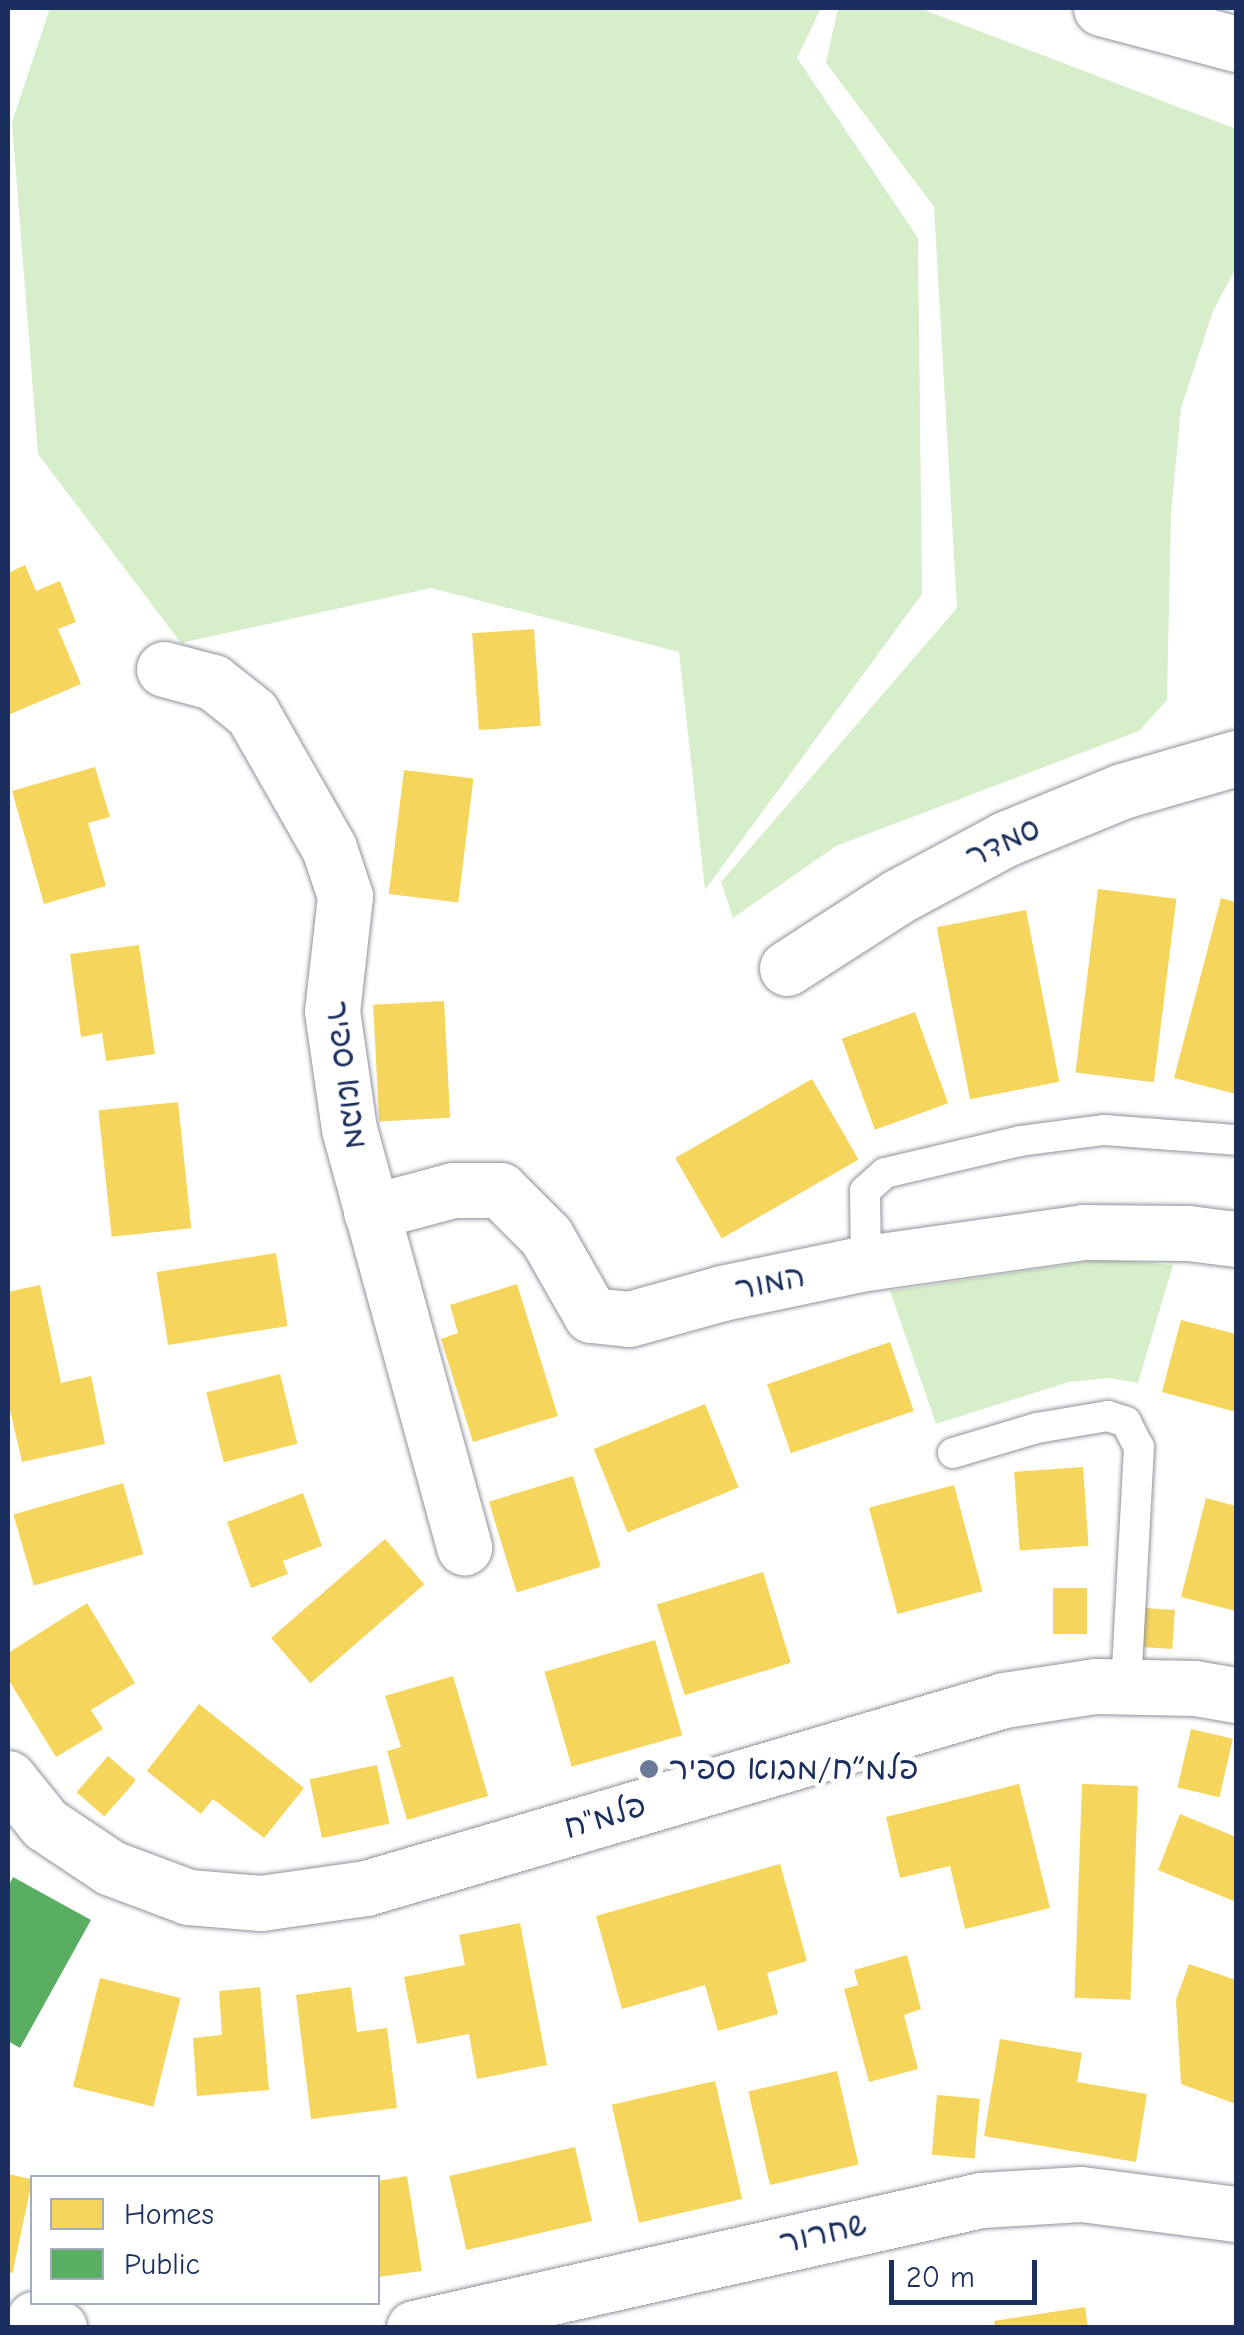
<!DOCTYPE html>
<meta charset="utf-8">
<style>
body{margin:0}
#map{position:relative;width:1244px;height:2335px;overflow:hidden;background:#fff;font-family:"Comic Neue","Playpen Sans Hebrew",sans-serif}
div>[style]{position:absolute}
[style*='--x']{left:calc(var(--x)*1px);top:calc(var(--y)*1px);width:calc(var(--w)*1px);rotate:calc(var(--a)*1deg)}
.green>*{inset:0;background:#d7eeca}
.homes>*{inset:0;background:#f6d55c;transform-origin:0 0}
.public>*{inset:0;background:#5aae61}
.roads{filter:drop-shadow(0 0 2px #8e929a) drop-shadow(0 0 2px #8e929a)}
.lane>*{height:30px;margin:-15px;padding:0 15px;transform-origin:15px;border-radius:15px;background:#fff}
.street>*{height:55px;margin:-27.5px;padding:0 27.5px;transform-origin:27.5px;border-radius:27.5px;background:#fff}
.secondary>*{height:55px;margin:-27.5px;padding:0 27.5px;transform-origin:27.5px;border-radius:27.5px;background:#fff}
.dots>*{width:28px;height:28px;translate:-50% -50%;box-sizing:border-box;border:5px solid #fff;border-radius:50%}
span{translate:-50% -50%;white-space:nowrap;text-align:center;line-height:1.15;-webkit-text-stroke:10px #fff;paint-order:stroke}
.street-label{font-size:32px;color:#1b2f5e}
.poi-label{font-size:32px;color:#1b2f5e}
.left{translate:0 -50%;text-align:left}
.frame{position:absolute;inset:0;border:10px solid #1b2f5e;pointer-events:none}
.legend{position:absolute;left:30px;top:2175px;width:350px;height:130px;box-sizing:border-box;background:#fff;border:2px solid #a4acbf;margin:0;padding:12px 18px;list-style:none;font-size:30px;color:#1b2f5e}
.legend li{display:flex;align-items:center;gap:20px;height:50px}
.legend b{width:50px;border:2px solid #a4acbf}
.scale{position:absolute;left:889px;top:2260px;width:148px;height:45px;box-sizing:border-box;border:5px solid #1b2f5e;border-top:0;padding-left:12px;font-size:30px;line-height:35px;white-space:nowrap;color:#1b2f5e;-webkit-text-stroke:8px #fff;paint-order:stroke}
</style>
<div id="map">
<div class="green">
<div style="clip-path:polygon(50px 8px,821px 8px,797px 58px,918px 238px,922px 594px,705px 890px,679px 652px,431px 588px,181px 643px,38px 454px,12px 122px)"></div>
<div style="clip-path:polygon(838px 8px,919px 8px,1236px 129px,1236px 268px,1213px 311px,1181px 408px,1171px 514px,1167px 700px,1139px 731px,836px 846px,733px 918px,721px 882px,957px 608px,934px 207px,826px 63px)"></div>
<div style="clip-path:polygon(1105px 1259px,1173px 1265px,1138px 1383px,1109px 1378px,1069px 1382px,936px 1424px,890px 1291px)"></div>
</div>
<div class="homes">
<div style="clip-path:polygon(25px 565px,36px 591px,60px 581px,76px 622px,58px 629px,81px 684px,8px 715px,8px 573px)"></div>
<div style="left:534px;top:629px;width:97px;height:62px;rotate:86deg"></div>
<div style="clip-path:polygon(95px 767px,110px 817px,88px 823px,106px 886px,44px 904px,12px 791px)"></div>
<div style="left:404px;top:770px;width:70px;height:125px;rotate:7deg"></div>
<div style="left:1098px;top:889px;width:79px;height:185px;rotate:7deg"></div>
<div style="clip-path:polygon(1221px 898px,1236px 902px,1236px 1094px,1174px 1078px)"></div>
<div style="left:1026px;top:910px;width:175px;height:91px;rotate:79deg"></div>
<div style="clip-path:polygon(139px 945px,155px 1054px,106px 1061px,102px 1033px,81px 1037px,70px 954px)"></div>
<div style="left:444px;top:1001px;width:117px;height:71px;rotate:87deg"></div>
<div style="left:915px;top:1012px;width:97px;height:78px;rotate:70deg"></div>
<div style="left:812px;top:1079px;width:93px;height:158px;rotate:60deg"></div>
<div style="left:178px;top:1102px;width:127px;height:80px;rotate:84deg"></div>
<div style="left:276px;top:1253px;width:74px;height:121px;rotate:81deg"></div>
<div style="clip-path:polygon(517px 1284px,558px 1416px,473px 1442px,441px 1339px,458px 1333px,450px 1305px)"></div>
<div style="clip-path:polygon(40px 1285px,61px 1383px,91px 1376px,105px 1444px,22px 1462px,8px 1401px,8px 1292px)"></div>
<div style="clip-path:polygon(1181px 1320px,1236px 1334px,1236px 1412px,1162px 1392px)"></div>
<div style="left:890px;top:1342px;width:73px;height:130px;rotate:71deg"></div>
<div style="left:280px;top:1374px;width:72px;height:76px;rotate:76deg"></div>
<div style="left:705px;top:1404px;width:90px;height:120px;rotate:68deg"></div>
<div style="left:1083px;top:1467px;width:79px;height:69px;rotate:86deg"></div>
<div style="left:573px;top:1476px;width:95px;height:88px;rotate:73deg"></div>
<div style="left:123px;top:1483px;width:74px;height:114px;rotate:74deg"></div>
<div style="left:954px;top:1485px;width:110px;height:88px;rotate:75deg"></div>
<div style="clip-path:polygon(303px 1493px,322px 1546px,283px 1561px,288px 1574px,251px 1588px,227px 1522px)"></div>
<div style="clip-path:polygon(1206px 1498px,1236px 1506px,1236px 1611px,1181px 1597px)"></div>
<div style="left:385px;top:1539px;width:60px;height:151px;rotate:49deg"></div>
<div style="left:763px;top:1572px;width:95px;height:111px;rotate:73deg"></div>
<div style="left:1053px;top:1588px;width:34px;height:46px"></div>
<div style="clip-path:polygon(87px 1603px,135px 1683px,91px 1710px,103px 1729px,56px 1757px,8px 1679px,8px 1653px)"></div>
<div style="left:1145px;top:1608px;width:30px;height:39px;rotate:4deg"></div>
<div style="left:655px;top:1640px;width:99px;height:115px;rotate:74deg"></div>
<div style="clip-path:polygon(453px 1676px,488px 1796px,407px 1820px,387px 1751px,401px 1747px,385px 1696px)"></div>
<div style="clip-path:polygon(199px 1704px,304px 1788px,264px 1838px,213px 1799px,201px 1814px,147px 1771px)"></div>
<div style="left:1191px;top:1729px;width:43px;height:60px;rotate:13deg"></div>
<div style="left:108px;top:1756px;width:37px;height:48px;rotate:41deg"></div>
<div style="left:377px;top:1765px;width:60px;height:69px;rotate:78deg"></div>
<div style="clip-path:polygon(1019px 1784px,1050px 1908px,965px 1929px,950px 1866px,900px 1878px,886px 1817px)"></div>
<div style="left:1082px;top:1784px;width:56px;height:214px;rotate:2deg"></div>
<div style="clip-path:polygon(1180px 1814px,1236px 1837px,1236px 1902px,1158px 1870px)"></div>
<div style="clip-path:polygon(780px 1864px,807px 1961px,767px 1973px,778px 2014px,718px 2031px,705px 1985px,622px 2009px,596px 1916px)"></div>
<div style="clip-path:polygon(520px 1923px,547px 2065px,477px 2079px,469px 2034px,417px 2044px,404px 1977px,465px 1965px,459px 1935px)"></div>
<div style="clip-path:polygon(907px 1955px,921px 2009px,904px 2015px,918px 2069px,869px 2082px,844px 1989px,858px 1985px,854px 1970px)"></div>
<div style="clip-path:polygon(1189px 1964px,1236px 1980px,1236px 2104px,1181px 2084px,1176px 2000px)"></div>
<div style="left:100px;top:1978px;width:83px;height:112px;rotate:14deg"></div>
<div style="clip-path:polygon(260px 1987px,269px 2090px,197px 2096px,193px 2038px,222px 2035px,219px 1991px)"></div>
<div style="clip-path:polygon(351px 1987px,357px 2032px,387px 2028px,397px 2108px,311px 2119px,296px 1995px)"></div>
<div style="clip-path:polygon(1000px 2039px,1082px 2053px,1077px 2082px,1147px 2094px,1136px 2162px,984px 2136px)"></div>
<div style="left:837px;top:2071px;width:96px;height:91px;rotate:77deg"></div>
<div style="left:715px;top:2081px;width:121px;height:106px;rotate:77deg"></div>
<div style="left:937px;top:2095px;width:43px;height:60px;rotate:5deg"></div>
<div style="left:575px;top:2147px;width:76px;height:129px;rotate:77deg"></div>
<div style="left:8px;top:2174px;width:25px;height:96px;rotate:12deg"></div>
<div style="clip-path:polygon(407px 2176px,422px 2271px,378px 2277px,378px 2181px)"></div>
<div style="clip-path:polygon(1085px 2307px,1088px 2328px,995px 2328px,994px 2321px)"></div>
</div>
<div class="public">
<div style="clip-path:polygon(13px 1877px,91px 1920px,20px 2048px,8px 2041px,8px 1887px)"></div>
</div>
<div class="roads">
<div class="lane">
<div style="--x:866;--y:1263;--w:72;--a:-90.8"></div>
<div style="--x:865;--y:1191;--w:27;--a:-42"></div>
<div style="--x:885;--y:1173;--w:139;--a:-13.3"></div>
<div style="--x:1020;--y:1141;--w:85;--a:-7.5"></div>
<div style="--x:1104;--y:1130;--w:132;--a:4.3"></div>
<div style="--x:953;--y:1453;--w:88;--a:-16.6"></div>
<div style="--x:1037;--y:1428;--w:72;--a:-9.6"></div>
<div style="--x:1108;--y:1416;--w:19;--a:18"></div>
<div style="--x:1126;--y:1422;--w:28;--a:63"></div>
<div style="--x:1139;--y:1447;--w:240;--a:93.1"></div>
</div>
<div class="street">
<div style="--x:1101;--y:8;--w:140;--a:14.9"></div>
<div style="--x:164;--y:669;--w:51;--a:14.9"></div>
<div style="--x:213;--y:682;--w:50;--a:38.5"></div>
<div style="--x:252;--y:713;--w:155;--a:60.3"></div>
<div style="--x:329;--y:848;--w:51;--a:71.6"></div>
<div style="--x:345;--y:896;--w:116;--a:96.4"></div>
<div style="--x:332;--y:1011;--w:119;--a:81.8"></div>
<div style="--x:349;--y:1129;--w:434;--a:74.6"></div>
<div style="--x:787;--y:968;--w:131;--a:-32.8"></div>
<div style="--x:897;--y:897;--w:123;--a:-28.2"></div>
<div style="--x:1005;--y:839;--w:126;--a:-22.3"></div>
<div style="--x:1122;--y:791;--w:119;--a:-16.1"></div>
<div style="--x:371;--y:1212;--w:85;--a:-15"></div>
<div style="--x:453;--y:1190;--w:47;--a:0"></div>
<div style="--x:500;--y:1190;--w:65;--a:45"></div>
<div style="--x:546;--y:1236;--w:91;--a:60.3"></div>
<div style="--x:591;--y:1315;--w:38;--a:6"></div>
<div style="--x:629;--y:1319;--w:97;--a:-15.6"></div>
<div style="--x:722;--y:1293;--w:147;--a:-11.8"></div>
<div style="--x:866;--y:1263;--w:219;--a:-8.1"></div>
<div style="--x:1083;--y:1232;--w:105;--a:0.5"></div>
<div style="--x:1188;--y:1233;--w:48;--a:7.1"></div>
<div style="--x:34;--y:2319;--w:27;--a:20"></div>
<div style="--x:414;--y:2328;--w:581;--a:-12.72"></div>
<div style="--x:981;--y:2200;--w:100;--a:-3.4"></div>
<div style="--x:1081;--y:2194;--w:156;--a:7.4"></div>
</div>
<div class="secondary">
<div style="--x:8;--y:1778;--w:59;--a:51.2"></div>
<div style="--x:45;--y:1824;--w:79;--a:33.7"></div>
<div style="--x:111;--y:1868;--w:82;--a:20.6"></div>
<div style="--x:188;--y:1897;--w:73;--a:4.7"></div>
<div style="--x:261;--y:1903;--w:106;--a:-8.1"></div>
<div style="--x:366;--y:1888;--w:665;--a:-16.42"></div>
<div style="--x:1004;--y:1700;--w:93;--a:-8.7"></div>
<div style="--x:1096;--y:1686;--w:99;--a:1.2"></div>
<div style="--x:1195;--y:1688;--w:42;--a:9.7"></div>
</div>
</div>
<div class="dots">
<div style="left:649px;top:1769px;background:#6b7896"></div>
</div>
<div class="street-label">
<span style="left:1003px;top:843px;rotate:-25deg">סמדר</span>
<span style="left:346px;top:1075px;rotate:82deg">מבוא ספיר</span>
<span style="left:770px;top:1283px;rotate:-12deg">המור</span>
<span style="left:605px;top:1817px;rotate:-17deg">פלמ"ח</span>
<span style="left:823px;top:2234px;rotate:-13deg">שחרור</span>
</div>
<div class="poi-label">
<span class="left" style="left:669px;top:1769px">פלמ״ח/מבוא ספיר</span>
</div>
<div class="frame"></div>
<ul class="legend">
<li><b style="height:28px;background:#f6d55c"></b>Homes</li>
<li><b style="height:28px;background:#5aae61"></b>Public</li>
</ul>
<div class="scale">20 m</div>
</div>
